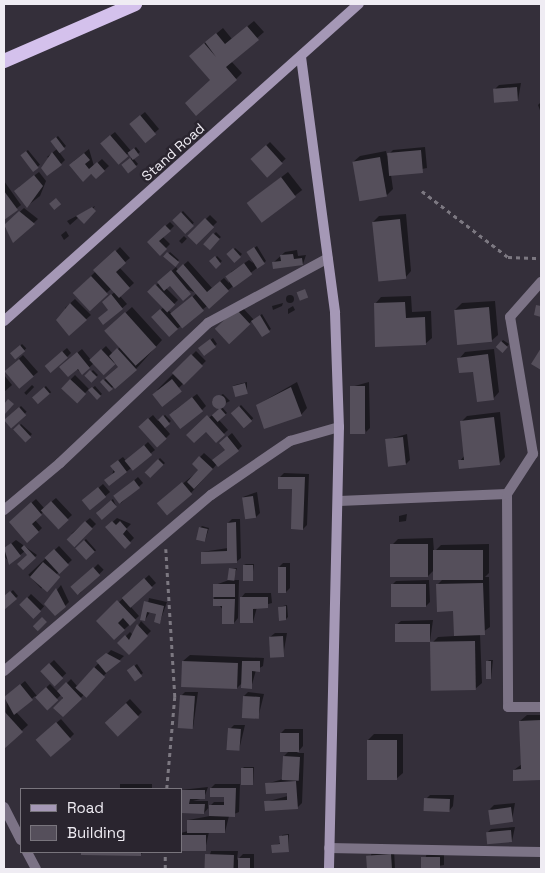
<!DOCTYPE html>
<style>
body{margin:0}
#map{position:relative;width:545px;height:873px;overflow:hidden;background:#342f3a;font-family:"Space Grotesk",sans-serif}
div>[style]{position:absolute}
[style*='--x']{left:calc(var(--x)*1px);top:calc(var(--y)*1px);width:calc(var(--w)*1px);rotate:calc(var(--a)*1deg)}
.shadow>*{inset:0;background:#0007;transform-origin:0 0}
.round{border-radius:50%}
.building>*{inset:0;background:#554f5b;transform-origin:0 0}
.path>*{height:2.5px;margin-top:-1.25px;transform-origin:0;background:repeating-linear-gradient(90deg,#7c7881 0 4px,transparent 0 8px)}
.minor>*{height:10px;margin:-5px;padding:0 5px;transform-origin:5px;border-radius:5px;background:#7c7386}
.secondary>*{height:10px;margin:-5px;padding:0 5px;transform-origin:5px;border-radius:5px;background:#a598b6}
.trunk>*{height:14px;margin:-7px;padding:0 7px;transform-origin:7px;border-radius:7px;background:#d4c1ec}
span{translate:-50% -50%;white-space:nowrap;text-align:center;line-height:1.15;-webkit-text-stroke:5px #2a252f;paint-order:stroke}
.street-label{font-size:14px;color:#efecf3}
.frame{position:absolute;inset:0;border:5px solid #efecf3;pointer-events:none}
.legend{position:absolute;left:20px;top:788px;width:162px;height:65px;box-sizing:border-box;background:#2a252f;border:1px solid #79757d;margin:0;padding:6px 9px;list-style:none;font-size:15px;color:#efecf3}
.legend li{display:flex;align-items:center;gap:10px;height:25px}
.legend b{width:25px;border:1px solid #79757d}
</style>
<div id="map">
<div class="shadow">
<div style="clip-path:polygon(254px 21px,264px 32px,231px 61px,242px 73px,236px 79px,197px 50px,223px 28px,232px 39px)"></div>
<div style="clip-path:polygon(521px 83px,518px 100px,495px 89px,499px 85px)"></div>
<div style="clip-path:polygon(541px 102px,541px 113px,538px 105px)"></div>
<div style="clip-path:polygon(145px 112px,159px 129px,145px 141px,135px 120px)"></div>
<div style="clip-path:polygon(115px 132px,131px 151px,136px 147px,140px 152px,133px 158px,138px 164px,129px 172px,123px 165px,133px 157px,129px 153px,118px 162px,106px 139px)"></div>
<div style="clip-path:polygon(58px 136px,66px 146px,59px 152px,65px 160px,61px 164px,47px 157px,57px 149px,52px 141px)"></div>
<div style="left:270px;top:142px;width:23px;height:25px;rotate:47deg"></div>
<div style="clip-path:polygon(425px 147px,427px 168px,391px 175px,393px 189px,387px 195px,353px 162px,360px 156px,386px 151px,387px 156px,393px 150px)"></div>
<div style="clip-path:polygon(89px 149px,94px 166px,102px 159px,109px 166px,96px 178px,74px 161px)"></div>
<div style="left:28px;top:150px;width:19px;height:8px;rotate:51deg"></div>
<div style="clip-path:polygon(39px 172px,46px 181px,40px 196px,27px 206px,19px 187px)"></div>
<div style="left:288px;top:172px;width:23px;height:50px;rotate:52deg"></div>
<div style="clip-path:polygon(4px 181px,21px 205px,4px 218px)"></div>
<div style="clip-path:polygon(95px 206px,84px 222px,79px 217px,70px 225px,67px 221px)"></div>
<div style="clip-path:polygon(24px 208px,38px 219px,14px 241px,4px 226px)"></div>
<div style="left:183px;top:211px;width:16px;height:13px;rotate:47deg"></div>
<div style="clip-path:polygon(406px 214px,411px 271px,405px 278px,373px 222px,379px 216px)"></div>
<div style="left:210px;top:215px;width:10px;height:30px;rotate:45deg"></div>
<div style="clip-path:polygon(170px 222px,174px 226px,163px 237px,170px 244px,160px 254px,148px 242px)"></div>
<div style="clip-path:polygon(66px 231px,69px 236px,64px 240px,61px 235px)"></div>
<div style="left:216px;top:232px;width:7px;height:17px;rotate:45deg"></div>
<div style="left:184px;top:236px;width:4px;height:7px;rotate:45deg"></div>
<div style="clip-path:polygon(evenodd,257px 246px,266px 261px,169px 335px,153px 317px,164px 307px,149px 292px,176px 267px,178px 270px,188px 261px,212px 288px,224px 278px,229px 283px,231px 272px,249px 260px,253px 263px,249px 251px,257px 246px,170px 284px,197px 293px,172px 314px,168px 310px,178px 300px,166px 288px,170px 284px)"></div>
<div style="clip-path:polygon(120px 247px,130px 258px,119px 267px,134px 283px,120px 296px,127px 304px,103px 324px,109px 309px,107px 298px,115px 292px,112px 288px,89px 309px,74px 293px)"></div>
<div style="clip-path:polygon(235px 248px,242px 254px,235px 261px,229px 255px)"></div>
<div style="clip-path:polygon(297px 250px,298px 256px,306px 255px,303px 264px,274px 262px,285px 252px)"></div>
<div style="left:170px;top:252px;width:12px;height:7px;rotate:42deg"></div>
<div style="left:217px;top:256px;width:7px;height:8px;rotate:45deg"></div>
<div class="round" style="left:286px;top:295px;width:8px;height:8px"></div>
<div style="clip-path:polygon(411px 296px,412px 312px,431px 311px,432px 338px,425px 344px,375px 304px,381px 297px)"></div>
<div style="clip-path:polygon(75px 299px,91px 315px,69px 334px,65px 308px)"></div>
<div style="clip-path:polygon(495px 301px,498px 335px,491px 341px,455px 310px,462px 303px)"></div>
<div style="clip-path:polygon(283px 303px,282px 306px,273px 310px,272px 306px)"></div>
<div style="clip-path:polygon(241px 306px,254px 320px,262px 314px,271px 329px,262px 335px,253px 320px,229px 342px,217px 329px)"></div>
<div style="clip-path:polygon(293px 306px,295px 310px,288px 314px,288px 309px)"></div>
<div style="clip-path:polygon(132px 307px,162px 340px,136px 369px,109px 390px,102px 382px,120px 367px,115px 362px,103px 373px,94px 363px,83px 373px,65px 363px,82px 349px,91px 360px,106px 346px,113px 354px,120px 347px,112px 325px)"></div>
<div style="clip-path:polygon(213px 338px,217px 344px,204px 354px,201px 347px)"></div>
<div style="clip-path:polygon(503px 340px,509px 344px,503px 351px,497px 347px)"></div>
<div style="left:22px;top:344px;width:6px;height:14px;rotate:45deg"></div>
<div style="clip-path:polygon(67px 348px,71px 353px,67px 357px,50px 362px)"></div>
<div style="clip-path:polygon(494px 349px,499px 392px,493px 399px,474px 370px,459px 359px,465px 352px)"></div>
<div style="left:196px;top:351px;width:14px;height:55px;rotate:45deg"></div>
<div style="clip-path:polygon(23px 355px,38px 372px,20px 387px,10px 367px)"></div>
<div style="left:93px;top:370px;width:7px;height:9px;rotate:45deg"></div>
<div style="clip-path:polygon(4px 375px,12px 385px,4px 392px)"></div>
<div style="clip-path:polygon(75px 375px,90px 390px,95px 386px,102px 394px,97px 398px,89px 389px,76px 402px,62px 388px)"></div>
<div style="clip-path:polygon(247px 382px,247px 393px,233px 386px,235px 385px)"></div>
<div style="clip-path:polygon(297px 382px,307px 408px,301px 415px,257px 405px)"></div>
<div style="clip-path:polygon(369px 382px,370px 428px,366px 432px,351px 387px)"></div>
<div style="left:32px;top:385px;width:3px;height:11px;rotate:45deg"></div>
<div style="left:46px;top:386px;width:8px;height:18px;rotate:50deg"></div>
<div style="clip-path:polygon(197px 394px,206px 406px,202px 410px,175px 410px)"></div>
<div style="clip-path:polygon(223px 394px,230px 401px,215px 408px,212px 400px)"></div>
<div style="left:241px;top:405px;width:18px;height:12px;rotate:47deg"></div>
<div style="left:21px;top:406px;width:8px;height:21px;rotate:45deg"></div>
<div style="clip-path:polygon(222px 407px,227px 413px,219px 420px,228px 430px,216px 441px,206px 431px,188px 435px)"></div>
<div style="clip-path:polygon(500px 412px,505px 457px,499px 464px,460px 461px,465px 455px,461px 422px,467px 416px)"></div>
<div style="clip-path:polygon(153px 415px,158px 421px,165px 415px,171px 421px,164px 427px,170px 434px,166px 438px,140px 426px)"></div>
<div style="clip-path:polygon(21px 424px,32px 434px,25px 441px,15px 430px)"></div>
<div style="clip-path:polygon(232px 433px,242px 446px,238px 450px,217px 464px,191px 493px,162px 500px,200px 470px,193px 464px,204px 453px,213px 461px,226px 450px,225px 439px)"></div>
<div style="clip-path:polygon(407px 434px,410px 460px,406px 464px,386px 440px)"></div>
<div style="clip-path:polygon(148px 442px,155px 450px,109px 485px,116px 462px,123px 457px,127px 462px)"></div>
<div style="left:160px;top:458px;width:7px;height:21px;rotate:45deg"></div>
<div style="clip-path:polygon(284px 473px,309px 474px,307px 525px,303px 529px,293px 488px,280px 477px)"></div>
<div style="clip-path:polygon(138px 477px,143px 483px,121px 503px,120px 493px)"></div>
<div style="clip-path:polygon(103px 484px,110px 492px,90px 509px,88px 497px)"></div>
<div style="clip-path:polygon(257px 492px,260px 513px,256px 517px,243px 497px)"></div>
<div style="clip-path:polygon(56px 498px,72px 515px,58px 528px,43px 512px,35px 520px,42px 528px,38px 532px,14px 518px,36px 499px,44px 508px)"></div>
<div style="clip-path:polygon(113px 499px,116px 506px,98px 511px)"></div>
<div style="clip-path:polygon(407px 514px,406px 521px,399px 522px,399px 516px)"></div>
<div style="clip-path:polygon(90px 518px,96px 524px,92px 528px,71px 534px)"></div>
<div style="clip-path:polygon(117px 518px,131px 524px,126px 529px,134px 538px,125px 547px,107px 527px)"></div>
<div style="clip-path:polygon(232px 519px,240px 519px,241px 558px,236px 562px,202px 552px,228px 548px,228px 523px)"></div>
<div style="clip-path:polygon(202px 526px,209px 528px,205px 541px,200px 528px)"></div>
<div style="clip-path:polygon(433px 538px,434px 552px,441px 545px,489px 544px,489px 573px,485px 577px,489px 577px,490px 627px,480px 634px,482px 683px,475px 689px,432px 643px,438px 637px,455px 636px,455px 610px,437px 585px,442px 580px,435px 569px,428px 576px,392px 545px,398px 539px)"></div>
<div style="left:86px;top:539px;width:15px;height:13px;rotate:48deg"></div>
<div style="clip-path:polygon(16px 540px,37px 555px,23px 569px,29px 555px,25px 551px,10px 563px,4px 556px,4px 549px)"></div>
<div style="left:59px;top:546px;width:19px;height:42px;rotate:47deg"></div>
<div style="clip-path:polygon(283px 563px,290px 563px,290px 588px,286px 592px,279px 567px)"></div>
<div style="left:98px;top:564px;width:8px;height:34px;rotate:45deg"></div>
<div style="clip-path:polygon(246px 564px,254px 564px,252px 579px,244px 565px)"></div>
<div style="clip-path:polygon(237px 568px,233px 580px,239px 580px,238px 618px,234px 623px,214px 599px,215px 585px,229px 580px,230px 569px)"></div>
<div style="clip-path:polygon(149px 575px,156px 583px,130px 606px,139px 616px,115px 638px,98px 621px)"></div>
<div style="clip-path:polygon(429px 580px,430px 602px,426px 606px,392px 585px,396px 581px)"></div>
<div style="clip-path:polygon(61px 585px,69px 602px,65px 606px,46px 604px)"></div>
<div style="clip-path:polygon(13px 590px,18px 596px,4px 608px,4px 598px)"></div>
<div style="clip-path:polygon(245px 593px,271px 593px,272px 603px,257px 607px,253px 622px,241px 598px)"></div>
<div style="left:31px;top:594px;width:18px;height:15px;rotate:43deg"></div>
<div style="clip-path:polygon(149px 598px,167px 602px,160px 622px,157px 613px,150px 612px,145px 620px)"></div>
<div style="clip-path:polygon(287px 605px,288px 617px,286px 619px,279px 607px)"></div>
<div style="clip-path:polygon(433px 620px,430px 641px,396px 625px,401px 621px)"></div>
<div style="clip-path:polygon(141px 621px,151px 631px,129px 653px,119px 643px,130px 632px,133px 635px)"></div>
<div style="clip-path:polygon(275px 633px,287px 633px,283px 656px,270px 637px)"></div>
<div style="clip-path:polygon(111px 650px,124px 656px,63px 715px,62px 694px,47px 708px,35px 696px,16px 712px,28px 725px,4px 747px,7px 696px,25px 681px,37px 696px,50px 684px,58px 692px,71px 679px,77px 686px)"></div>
<div style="clip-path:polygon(190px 655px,264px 658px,263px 666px,256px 670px,251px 688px,242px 683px,236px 689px,183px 661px)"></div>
<div style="left:54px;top:660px;width:18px;height:17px;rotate:47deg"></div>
<div style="clip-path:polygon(489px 660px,493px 660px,491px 678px,487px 662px)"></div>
<div style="clip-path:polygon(137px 664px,143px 673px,135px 679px,130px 669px)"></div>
<div style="clip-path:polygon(185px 692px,198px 692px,193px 728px,181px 696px)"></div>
<div style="clip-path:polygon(248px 692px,264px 694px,258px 718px,244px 696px)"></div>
<div style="clip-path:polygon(130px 699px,142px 712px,138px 716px,110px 718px)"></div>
<div style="clip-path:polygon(527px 715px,541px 715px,541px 779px,514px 780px,514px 770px,522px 764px,520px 721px)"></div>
<div style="clip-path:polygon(61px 719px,74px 734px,70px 738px,41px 736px)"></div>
<div style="clip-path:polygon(234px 725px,245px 725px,239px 750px,230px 729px)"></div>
<div style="clip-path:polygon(285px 729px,303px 729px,303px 746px,297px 753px,304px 753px,302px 803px,298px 807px,265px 802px,288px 796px,288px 791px,266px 784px,283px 779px,284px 756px,290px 750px,281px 733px)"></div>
<div style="clip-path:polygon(374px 734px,403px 734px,403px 773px,396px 779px,368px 740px)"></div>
<div style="clip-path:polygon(244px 767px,254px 767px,253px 784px,242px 769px)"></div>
<div style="left:120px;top:784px;width:32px;height:7px"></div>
<div style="clip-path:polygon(215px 784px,240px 784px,239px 812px,229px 816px,225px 832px,209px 832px,205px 850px,181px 850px,181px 833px,188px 831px,188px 820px,210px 816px,210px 806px,204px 813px,181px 812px,181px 790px,208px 787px,204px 798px,193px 801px,208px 801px,208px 808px,214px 802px,225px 802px,225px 796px,211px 788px)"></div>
<div style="clip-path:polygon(430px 795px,454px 795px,453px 806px,449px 811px,426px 799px)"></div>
<div style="clip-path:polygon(515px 803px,512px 820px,490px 809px,494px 805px)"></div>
<div style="clip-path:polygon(515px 827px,512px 841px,487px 833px,491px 829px)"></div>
<div style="clip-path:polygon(289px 834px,289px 850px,272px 846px,281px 843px,282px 835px)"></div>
<div style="clip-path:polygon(394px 850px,395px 869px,368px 869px,372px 851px)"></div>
<div style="clip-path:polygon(211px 851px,238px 851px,237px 860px,243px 854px,254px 854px,254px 869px,206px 869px)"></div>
<div style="clip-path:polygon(82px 852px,144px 852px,141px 854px)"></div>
<div style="clip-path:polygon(427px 853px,444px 853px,444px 865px,422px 869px)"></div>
</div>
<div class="building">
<div style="clip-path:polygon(247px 26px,259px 40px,226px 67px,237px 80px,196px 116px,185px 103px,210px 80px,189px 56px,204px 43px,216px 57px,205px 42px,216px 33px,225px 44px)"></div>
<div style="left:517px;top:87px;width:14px;height:24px;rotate:86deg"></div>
<div style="left:140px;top:115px;width:25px;height:14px;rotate:50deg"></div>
<div style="left:110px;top:135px;width:28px;height:13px;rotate:49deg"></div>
<div style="left:56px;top:137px;width:15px;height:7px;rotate:53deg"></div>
<div style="left:266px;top:145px;width:25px;height:21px;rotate:48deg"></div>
<div style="left:134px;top:148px;width:9px;height:8px;rotate:54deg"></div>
<div style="left:421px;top:150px;width:23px;height:34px;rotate:85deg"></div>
<div style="left:26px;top:151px;width:21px;height:7px;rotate:53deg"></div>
<div style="clip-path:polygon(52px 152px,62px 165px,47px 176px,41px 168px)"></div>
<div style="clip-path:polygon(84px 153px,90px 160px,85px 164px,89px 169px,97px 162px,105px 171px,96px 179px,91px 174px,83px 182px,69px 165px)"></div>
<div style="left:380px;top:157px;width:40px;height:28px;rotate:80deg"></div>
<div style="left:130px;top:158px;width:11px;height:11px;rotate:52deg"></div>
<div style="clip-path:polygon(34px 175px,43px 186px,27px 208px,14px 191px)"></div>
<div style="left:281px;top:177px;width:25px;height:43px;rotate:53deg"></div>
<div style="clip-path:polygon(4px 191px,18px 210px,4px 220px)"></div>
<div style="left:56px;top:198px;width:8px;height:9px;rotate:50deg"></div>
<div style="clip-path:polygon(92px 207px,96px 211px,84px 224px,76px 216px)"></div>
<div style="clip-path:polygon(19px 211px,35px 224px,13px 243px,4px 225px)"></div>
<div style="left:181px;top:212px;width:19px;height:12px;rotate:47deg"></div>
<div style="left:205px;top:218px;width:13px;height:25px;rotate:45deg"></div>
<div style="left:400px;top:219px;width:60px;height:28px;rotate:84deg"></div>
<div style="clip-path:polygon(165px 225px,171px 231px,159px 241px,167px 249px,160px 256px,147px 242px)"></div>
<div style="left:213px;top:233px;width:9px;height:15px;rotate:41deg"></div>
<div style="left:254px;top:247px;width:20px;height:9px;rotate:57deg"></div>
<div style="left:233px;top:248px;width:12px;height:9px;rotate:48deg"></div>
<div style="clip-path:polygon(115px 250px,126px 263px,116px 272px,130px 288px,119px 298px,93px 270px)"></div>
<div style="left:167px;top:252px;width:16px;height:6px;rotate:40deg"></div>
<div style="clip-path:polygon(293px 254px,294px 259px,302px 258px,303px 265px,273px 269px,272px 262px,281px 261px,280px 255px)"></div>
<div style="clip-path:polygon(215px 256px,221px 264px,216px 269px,209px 261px)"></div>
<div style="left:244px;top:263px;width:14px;height:23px;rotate:54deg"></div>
<div style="clip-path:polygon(183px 264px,207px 292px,220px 281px,229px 291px,209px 309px,176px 271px)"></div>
<div style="clip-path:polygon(171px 270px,191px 294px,183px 301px,170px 286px,164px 291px,157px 282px)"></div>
<div style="left:91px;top:276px;width:25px;height:25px;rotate:47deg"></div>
<div style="left:155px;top:284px;width:29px;height:11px;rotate:46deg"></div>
<div style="left:305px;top:289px;width:9px;height:9px;rotate:69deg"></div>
<div style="clip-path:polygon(111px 294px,123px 309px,103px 325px,98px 318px,108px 310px,102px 302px)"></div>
<div style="left:192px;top:296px;width:19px;height:28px;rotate:51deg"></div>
<div style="clip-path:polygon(405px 302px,406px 318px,425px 317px,426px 345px,375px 347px,374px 303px)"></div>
<div style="clip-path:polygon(70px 303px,87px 320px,69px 336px,56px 320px)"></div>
<div style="clip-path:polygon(536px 305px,541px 306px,541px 317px,534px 315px)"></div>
<div style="left:489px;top:307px;width:35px;height:35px;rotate:85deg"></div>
<div style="left:160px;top:309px;width:27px;height:12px;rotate:48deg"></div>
<div style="left:236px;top:309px;width:21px;height:29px;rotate:47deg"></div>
<div style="left:125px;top:312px;width:47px;height:28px;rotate:48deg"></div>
<div style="clip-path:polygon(260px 315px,270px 332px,262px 337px,251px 321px)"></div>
<div style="left:210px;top:339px;width:10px;height:15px;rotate:53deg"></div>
<div style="left:501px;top:341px;width:9px;height:8px;rotate:41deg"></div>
<div style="left:20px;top:345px;width:8px;height:13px;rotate:50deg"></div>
<div style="clip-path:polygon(117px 348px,137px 370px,115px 389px,105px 378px,118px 367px,109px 356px)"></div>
<div style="clip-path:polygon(541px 348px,541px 370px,531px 364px)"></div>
<div style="left:101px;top:349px;width:21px;height:16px;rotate:47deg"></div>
<div style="left:62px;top:351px;width:9px;height:23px;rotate:49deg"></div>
<div style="clip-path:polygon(77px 352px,90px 368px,82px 375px,78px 369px,68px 377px,59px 367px)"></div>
<div style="left:191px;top:354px;width:17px;height:27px;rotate:45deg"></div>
<div style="clip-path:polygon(488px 354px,494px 400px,477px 402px,473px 372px,459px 373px,457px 358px)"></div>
<div style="left:19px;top:359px;width:23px;height:19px;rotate:50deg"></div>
<div style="left:90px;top:370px;width:10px;height:8px;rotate:45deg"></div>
<div style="left:70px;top:379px;width:22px;height:13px;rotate:43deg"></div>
<div style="clip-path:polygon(103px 379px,113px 389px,109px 392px,100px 382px)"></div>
<div style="left:172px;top:379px;width:16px;height:25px;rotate:52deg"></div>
<div style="left:245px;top:383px;width:11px;height:13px;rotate:75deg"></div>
<div style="left:350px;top:386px;width:15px;height:48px"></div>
<div style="left:44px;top:387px;width:9px;height:16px;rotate:49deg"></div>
<div style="clip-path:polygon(92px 387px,101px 396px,97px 400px,88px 390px)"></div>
<div style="clip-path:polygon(291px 387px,302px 416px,264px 429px,256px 405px)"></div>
<div class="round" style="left:212px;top:395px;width:14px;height:14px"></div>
<div style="left:192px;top:397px;width:18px;height:29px;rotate:52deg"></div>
<div style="clip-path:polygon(8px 399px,14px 404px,4px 415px,4px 404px)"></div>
<div style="left:239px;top:406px;width:20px;height:11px;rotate:49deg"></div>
<div style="left:19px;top:407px;width:11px;height:20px;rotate:49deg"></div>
<div style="left:220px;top:408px;width:9px;height:11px;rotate:49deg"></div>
<div style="clip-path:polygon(163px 415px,170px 424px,165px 428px,158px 420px)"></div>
<div style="clip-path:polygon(207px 415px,225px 435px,216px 443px,206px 432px,194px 443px,186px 435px)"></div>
<div style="clip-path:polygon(494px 417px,500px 465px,459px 469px,458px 460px,464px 460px,460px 421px)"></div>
<div style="left:148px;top:418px;width:28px;height:13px;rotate:48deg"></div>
<div style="left:19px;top:424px;width:18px;height:8px;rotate:47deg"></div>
<div style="clip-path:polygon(227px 436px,239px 451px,218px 467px,212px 460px,225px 450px,219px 443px)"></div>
<div style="left:403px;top:437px;width:28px;height:18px;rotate:84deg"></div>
<div style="left:144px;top:445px;width:13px;height:25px;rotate:51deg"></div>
<div style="clip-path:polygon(199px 456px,213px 469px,194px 489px,187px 482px,198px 470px,192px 464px)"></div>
<div style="left:158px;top:459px;width:8px;height:19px;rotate:45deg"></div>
<div style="clip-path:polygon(118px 460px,127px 472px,109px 486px,104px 480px,115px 472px,110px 466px)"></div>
<div style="clip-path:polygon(278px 477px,305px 477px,303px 530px,291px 529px,292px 489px,278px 489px)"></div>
<div style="left:134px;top:480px;width:10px;height:26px;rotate:53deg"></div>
<div style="left:182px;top:482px;width:16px;height:33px;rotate:50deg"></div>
<div style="left:98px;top:487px;width:13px;height:21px;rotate:51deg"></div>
<div style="left:253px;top:496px;width:22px;height:11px;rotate:82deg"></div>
<div style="left:111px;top:500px;width:9px;height:20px;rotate:49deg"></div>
<div style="left:51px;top:501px;width:26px;height:14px;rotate:47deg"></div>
<div style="clip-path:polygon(31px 502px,42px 515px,32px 524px,39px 532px,27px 543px,9px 522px)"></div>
<div style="left:85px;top:521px;width:11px;height:26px;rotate:45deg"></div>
<div style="clip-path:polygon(112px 521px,116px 525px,120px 521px,127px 529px,123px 534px,131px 543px,125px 549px,105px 527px)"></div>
<div style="clip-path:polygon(236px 522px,237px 563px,201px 564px,201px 552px,227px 551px,227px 523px)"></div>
<div style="left:199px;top:527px;width:9px;height:13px;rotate:13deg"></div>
<div style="left:84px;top:540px;width:16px;height:12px;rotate:47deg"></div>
<div style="clip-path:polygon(11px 543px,21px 556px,9px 565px,4px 548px)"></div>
<div style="left:428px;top:544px;width:33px;height:38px;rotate:90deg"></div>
<div style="clip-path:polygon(24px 545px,36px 558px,23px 570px,17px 564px,27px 555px,21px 548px)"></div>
<div style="left:54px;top:549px;width:22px;height:13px;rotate:47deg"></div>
<div style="left:483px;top:550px;width:30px;height:50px;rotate:90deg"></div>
<div style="left:43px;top:562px;width:23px;height:20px;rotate:41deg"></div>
<div style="left:243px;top:565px;width:10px;height:16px"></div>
<div style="left:93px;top:567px;width:11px;height:30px;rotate:49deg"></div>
<div style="left:278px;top:567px;width:8px;height:26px"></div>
<div style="left:229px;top:568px;width:7px;height:12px;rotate:8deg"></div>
<div style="left:144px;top:578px;width:13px;height:30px;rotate:48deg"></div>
<div style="clip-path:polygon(483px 583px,485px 635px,454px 636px,453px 611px,437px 612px,436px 584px)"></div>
<div style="left:213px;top:584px;width:22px;height:13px"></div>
<div style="left:426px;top:584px;width:23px;height:35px;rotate:90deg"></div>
<div style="clip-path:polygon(56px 588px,66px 607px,55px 616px,44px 604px)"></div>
<div style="clip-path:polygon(10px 591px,17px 599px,4px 610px,4px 596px)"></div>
<div style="left:27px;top:597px;width:20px;height:11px;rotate:45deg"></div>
<div style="clip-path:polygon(240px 597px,268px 597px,268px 608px,253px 609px,253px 623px,240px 623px)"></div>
<div style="clip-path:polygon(213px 599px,235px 599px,234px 624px,222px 624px,222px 606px,213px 606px)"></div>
<div style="clip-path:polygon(117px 600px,136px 620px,130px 626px,123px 618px,118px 623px,125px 630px,114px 640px,96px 621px)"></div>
<div style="clip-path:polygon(144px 601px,164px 606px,160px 624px,154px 622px,156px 614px,147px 612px,145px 621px,140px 620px)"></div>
<div style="clip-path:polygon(286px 606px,286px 620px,279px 621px,278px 607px)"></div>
<div style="left:42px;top:617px;width:7px;height:13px;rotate:45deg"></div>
<div style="clip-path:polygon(137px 624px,148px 636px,129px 655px,117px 643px,125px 635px,129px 640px)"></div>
<div style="left:430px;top:624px;width:18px;height:35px;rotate:90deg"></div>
<div style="left:283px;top:636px;width:21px;height:14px;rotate:87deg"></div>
<div style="left:475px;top:641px;width:49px;height:45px;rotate:89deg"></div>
<div style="clip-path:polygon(106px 653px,121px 661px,106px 673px,96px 661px)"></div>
<div style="left:182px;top:661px;width:56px;height:26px;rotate:2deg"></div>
<div style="clip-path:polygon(242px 661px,260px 661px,260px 672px,252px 671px,252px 689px,241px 688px)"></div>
<div style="left:486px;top:661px;width:5px;height:18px"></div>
<div style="left:49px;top:663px;width:21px;height:12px;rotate:47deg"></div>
<div style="left:134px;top:665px;width:14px;height:9px;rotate:54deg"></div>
<div style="left:94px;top:667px;width:15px;height:28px;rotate:42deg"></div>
<div style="clip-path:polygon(66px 682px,82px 699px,63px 717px,53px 708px,63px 698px,57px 691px)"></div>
<div style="clip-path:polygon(20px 684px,33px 700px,14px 715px,4px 697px)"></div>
<div style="left:46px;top:687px;width:18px;height:15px;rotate:47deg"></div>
<div style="left:180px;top:695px;width:15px;height:33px;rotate:4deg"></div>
<div style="left:243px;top:696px;width:17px;height:22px;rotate:3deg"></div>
<div style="left:126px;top:703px;width:19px;height:29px;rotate:47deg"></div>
<div style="clip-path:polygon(4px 711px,23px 732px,4px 749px)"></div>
<div style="clip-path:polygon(541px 720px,541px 780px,513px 781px,513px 770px,521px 769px,519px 721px)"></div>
<div style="left:56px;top:722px;width:23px;height:27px;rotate:49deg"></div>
<div style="left:228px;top:728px;width:13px;height:22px;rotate:4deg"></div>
<div style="left:280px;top:733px;width:19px;height:19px"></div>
<div style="left:367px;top:740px;width:30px;height:40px"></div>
<div style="left:283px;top:756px;width:17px;height:24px;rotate:3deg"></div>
<div style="left:241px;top:768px;width:12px;height:17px"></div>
<div style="clip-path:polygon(296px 781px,298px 809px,265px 811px,264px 801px,287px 800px,287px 793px,266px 794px,265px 783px)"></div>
<div style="clip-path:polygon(210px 788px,236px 788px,235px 817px,209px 816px,209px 805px,224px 805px,224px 797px,210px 797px)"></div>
<div style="clip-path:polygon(181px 790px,205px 790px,205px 799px,190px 799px,189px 804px,205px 804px,204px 814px,181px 813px)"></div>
<div style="left:424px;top:798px;width:26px;height:13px;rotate:2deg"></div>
<div style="left:511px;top:807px;width:15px;height:23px;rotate:82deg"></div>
<div style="left:187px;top:820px;width:38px;height:13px"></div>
<div style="left:511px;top:830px;width:12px;height:25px;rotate:85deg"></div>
<div style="left:181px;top:835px;width:25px;height:16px"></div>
<div style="clip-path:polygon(288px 835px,289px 852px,272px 853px,271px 845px,280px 844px,279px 836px)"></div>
<div style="clip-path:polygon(81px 852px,141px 852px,141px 856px,81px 855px)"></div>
<div style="left:205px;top:854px;width:29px;height:15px;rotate:2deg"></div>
<div style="left:391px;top:854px;width:15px;height:25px;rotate:86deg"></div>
<div style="left:421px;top:857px;width:19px;height:12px"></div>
<div style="left:238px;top:858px;width:12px;height:11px"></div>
</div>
<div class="path">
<div style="--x:422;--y:191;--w:108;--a:37.5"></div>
<div style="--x:508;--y:257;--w:33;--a:2"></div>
<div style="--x:166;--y:549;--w:148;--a:86.5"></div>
<div style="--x:175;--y:697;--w:92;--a:95"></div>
<div style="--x:165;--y:869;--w:17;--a:-90"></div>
</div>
<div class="minor">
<div style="--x:507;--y:494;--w:213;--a:89.7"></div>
<div style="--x:508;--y:707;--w:33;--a:0"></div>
<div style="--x:339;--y:501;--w:168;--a:-2.4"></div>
<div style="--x:507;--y:494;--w:48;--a:-57"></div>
<div style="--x:533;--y:454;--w:139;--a:-99.5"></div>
<div style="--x:510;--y:317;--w:47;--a:-48.5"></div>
<div style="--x:4;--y:510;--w:73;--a:-40"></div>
<div style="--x:60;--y:463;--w:204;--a:-43.4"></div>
<div style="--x:208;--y:323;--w:136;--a:-28.4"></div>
<div style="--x:4;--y:671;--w:272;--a:-40.4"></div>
<div style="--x:211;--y:495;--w:96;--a:-34.4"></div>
<div style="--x:290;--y:441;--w:51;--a:-15.9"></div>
<div style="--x:4;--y:807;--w:37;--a:63"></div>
<div style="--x:329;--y:848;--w:212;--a:1.1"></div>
<div style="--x:27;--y:852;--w:19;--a:62"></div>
</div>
<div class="secondary">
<div style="--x:301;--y:57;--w:258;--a:82.4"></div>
<div style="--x:335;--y:313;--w:114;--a:88"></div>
<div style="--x:339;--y:427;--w:442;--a:91.3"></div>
<div style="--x:4;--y:321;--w:476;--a:-41.8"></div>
</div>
<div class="trunk">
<div style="--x:4;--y:61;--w:143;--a:-23.5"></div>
</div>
<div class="street-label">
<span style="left:173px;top:152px;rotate:-42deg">Stand Road</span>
</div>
<div class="frame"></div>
<ul class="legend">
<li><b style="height:6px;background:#a598b6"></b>Road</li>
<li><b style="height:14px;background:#554f5b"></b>Building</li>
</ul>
</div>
